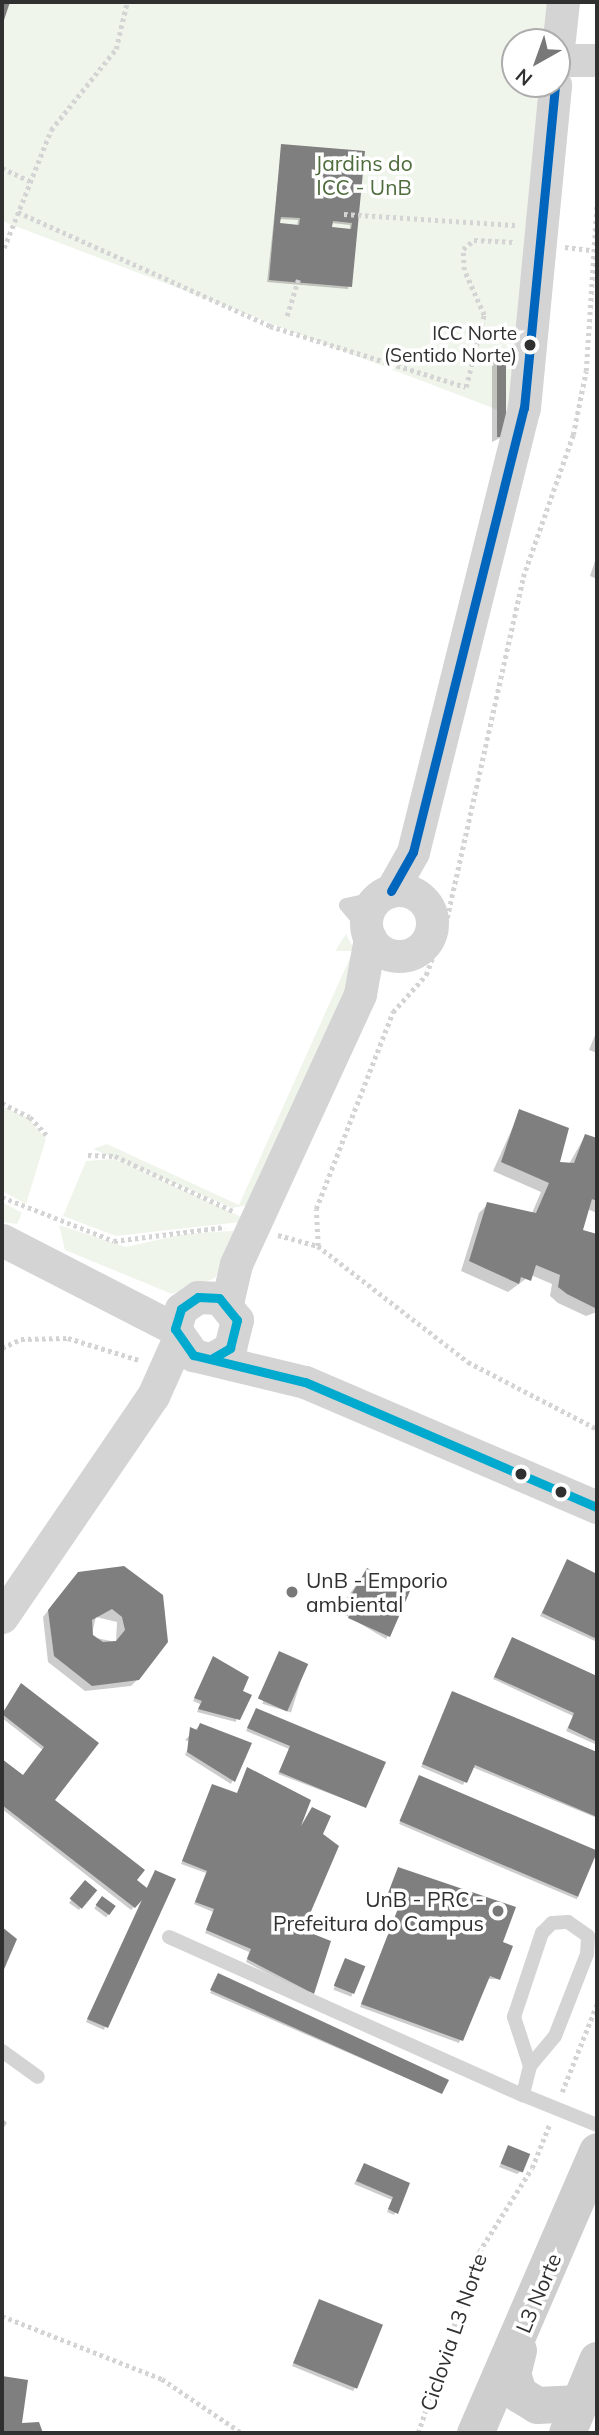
<!DOCTYPE html>
<style>
body{margin:0}
#map{position:relative;width:599px;height:2435px;overflow:hidden;background:#fff;font-family:Mulish,sans-serif}
div>[style]{position:absolute}
[style*='--x']{left:calc(var(--x)*1px);top:calc(var(--y)*1px);width:calc(var(--w)*1px);rotate:calc(var(--a)*1deg)}
.green>*{inset:0;background:#f0f5ec}
.shadow>*{inset:0;background:#0003;transform-origin:0 0}
.building>*{inset:0;background:#7f7f7f;transform-origin:0 0}
.path>*{height:4.5px;margin-top:-2.25px;transform-origin:0;background:repeating-linear-gradient(90deg,#d4d4d4 0 3.5px,transparent 0 7px)}
.service>*{height:14px;margin:-7px;padding:0 7px;transform-origin:7px;border-radius:7px;background:#d4d4d4}
.tertiary>*{height:33px;margin:-16.5px;padding:0 16.5px;transform-origin:16.5px;border-radius:16.5px;background:#d4d4d4}
.tertiary>.ring{margin:-16.5px;padding:0;box-sizing:content-box;background:none;border:33px solid #d4d4d4;border-radius:50%}
.secondary>*{height:37px;margin:-18.5px;padding:0 18.5px;transform-origin:18.5px;border-radius:18.5px;background:#cecece}
.bus-1>*{height:9px;margin:-4.5px;padding:0 4.5px;transform-origin:4.5px;border-radius:4.5px;background:#0065bd}
.bus-2>*{height:9px;margin:-4.5px;padding:0 4.5px;transform-origin:4.5px;border-radius:4.5px;background:#00a9ce}
.dots>*{width:19px;height:19px;translate:-50% -50%;box-sizing:border-box;border:4px solid #fff;border-radius:50%}
span{translate:-50% -50%;white-space:nowrap;text-align:center;line-height:1.15;-webkit-text-stroke:7px #fff;paint-order:stroke}
.bus-label{font-size:19px;color:#303030}
.right{translate:-100% -50%;text-align:right}
.park-label{font-size:21px;color:#4e6c3c}
.poi-label{font-size:21px;color:#303030}
.left{translate:0 -50%;text-align:left}
.street-label{font-size:21px;color:#303030}
.frame{position:absolute;inset:0;border:4px solid #303030;pointer-events:none}
.north{position:absolute;left:501px;top:28px;width:70px;height:70px;box-sizing:border-box;background:#fff;border:2px solid #acacac;border-radius:50%;rotate:220deg;font-size:19px;font-weight:700;line-height:28px;text-align:center;color:#303030}
.north::after{content:'';display:block;margin:auto;width:24px;height:32px;background:#787878;clip-path:polygon(50% 0,100% 100%,50% 72%,0 100%)}
</style>
<div id="map">
<div class="green">
<div style="clip-path:polygon(4px 2px,559px 2px,554px 42px,515px 42px,515px 84px,549px 84px,511px 415px,2px 221px)"></div>
<div style="clip-path:polygon(346px 934px,360px 960px,249px 1205px,232px 1208px,93px 1149px,107px 1144px,239px 1205px,353px 951px,335px 951px)"></div>
<div style="clip-path:polygon(2px 1106px,28px 1118px,46px 1139px,26px 1204px,2px 1191px)"></div>
<div style="clip-path:polygon(113px 1159px,125px 1163px,250px 1221px,116px 1236px,63px 1216px,86px 1161px)"></div>
<div style="clip-path:polygon(2px 1202px,22px 1213px,17px 1224px,2px 1222px)"></div>
<div style="clip-path:polygon(59px 1225px,126px 1247px,184px 1234px,245px 1230px,215px 1278px,172px 1294px,65px 1250px)"></div>
</div>
<div class="shadow">
<div style="clip-path:polygon(evenodd,282px 145px,363px 153px,348px 289px,267px 282px,282px 145px,279px 219px,298px 220px,297px 226px,278px 225px,279px 219px,282px 145px,331px 223px,350px 225px,350px 231px,330px 229px,331px 223px)"></div>
<div style="clip-path:polygon(498px 356px,504px 436px,492px 442px,492px 362px)"></div>
<div style="clip-path:polygon(597px 555px,597px 579px,590px 576px)"></div>
<div style="clip-path:polygon(597px 1030px,597px 1053px,589px 1050px)"></div>
<div style="clip-path:polygon(520px 1111px,558px 1163px,569px 1164px,585px 1136px,597px 1138px,597px 1213px,587px 1209px,581px 1232px,597px 1235px,597px 1312px,586px 1316px,558px 1303px,550px 1296px,552px 1284px,531px 1275px,508px 1292px,461px 1271px,479px 1213px,488px 1204px,532px 1213px,541px 1192px,493px 1171px)"></div>
<div style="clip-path:polygon(567px 1562px,597px 1576px,597px 1642px,540px 1616px)"></div>
<div style="clip-path:polygon(evenodd,124px 1568px,138px 1679px,131px 1686px,85px 1691px,48px 1662px,43px 1617px,72px 1580px,124px 1568px,96px 1617px,117px 1622px,116px 1642px,91px 1637px,96px 1617px)"></div>
<div style="clip-path:polygon(368px 1570px,388px 1636px,386px 1639px,337px 1610px)"></div>
<div style="clip-path:polygon(513px 1639px,597px 1678px,597px 1745px,566px 1731px,573px 1716px,493px 1679px)"></div>
<div style="left:277px;top:1656px;width:30px;height:50px;rotate:17deg"></div>
<div style="clip-path:polygon(213px 1659px,241px 1692px,236px 1722px,197px 1712px,200px 1704px,193px 1701px)"></div>
<div style="clip-path:polygon(19px 1688px,96px 1744px,52px 1800px,146px 1889px,153px 1874px,104px 2030px,86px 2022px,142px 1899px,131px 1910px,2px 1809px,2px 1761px,23px 1777px,43px 1750px,2px 1718px)"></div>
<div style="clip-path:polygon(452px 1693px,597px 1753px,597px 1818px,472px 1767px,463px 1785px,421px 1767px)"></div>
<div style="clip-path:polygon(256px 1710px,365px 1807px,278px 1774px,289px 1749px,246px 1731px)"></div>
<div style="clip-path:polygon(200px 1725px,249px 1744px,231px 1784px,185px 1755px,191px 1742px,185px 1740px)"></div>
<div style="left:419px;top:1777px;width:193px;height:51px;rotate:23deg"></div>
<div style="clip-path:polygon(213px 1786px,320px 1834px,301px 1931px,310px 1995px,246px 1962px,249px 1952px,205px 1933px,213px 1912px,194px 1904px,206px 1873px,181px 1864px)"></div>
<div style="clip-path:polygon(399px 1869px,501px 1943px,499px 1979px,488px 1979px,459px 2043px,360px 2007px,398px 1909px,384px 1903px)"></div>
<div style="clip-path:polygon(82px 1885px,81px 1907px,79px 1910px,69px 1903px)"></div>
<div style="left:102px;top:1898px;width:15px;height:13px;rotate:37deg"></div>
<div style="left:345px;top:1960px;width:19px;height:32px;rotate:21deg"></div>
<div style="clip-path:polygon(218px 1976px,441px 2093px,210px 1993px)"></div>
<div style="clip-path:polygon(2px 2118px,7px 2123px,2px 2130px)"></div>
<div style="clip-path:polygon(509px 2147px,520px 2172px,517px 2174px,499px 2167px)"></div>
<div style="clip-path:polygon(364px 2165px,408px 2184px,394px 2215px,387px 2212px,392px 2200px,354px 2184px)"></div>
<div style="clip-path:polygon(320px 2301px,355px 2388px,353px 2391px,292px 2366px)"></div>
</div>
<div class="building">
<div style="clip-path:polygon(2px 2px,10px 2px,2px 26px)"></div>
<div style="clip-path:polygon(evenodd,281px 144px,365px 151px,352px 287px,269px 280px,281px 144px,281px 217px,300px 218px,299px 225px,280px 223px,281px 217px,281px 144px,333px 221px,352px 223px,351px 229px,332px 227px,333px 221px)"></div>
<div style="left:497px;top:354px;width:9px;height:83px"></div>
<div style="clip-path:polygon(519px 1109px,569px 1128px,560px 1162px,574px 1163px,585px 1134px,597px 1138px,597px 1201px,592px 1199px,583px 1230px,597px 1234px,597px 1309px,567px 1294px,558px 1287px,560px 1275px,536px 1265px,531px 1281px,521px 1277px,519px 1284px,469px 1261px,487px 1202px,536px 1213px,549px 1183px,501px 1162px)"></div>
<div style="clip-path:polygon(567px 1559px,597px 1574px,597px 1639px,542px 1613px)"></div>
<div style="clip-path:polygon(evenodd,124px 1566px,163px 1595px,168px 1642px,139px 1680px,92px 1686px,54px 1656px,48px 1610px,78px 1572px,124px 1566px,112px 1609px,122px 1617px,125px 1630px,116px 1641px,103px 1642px,93px 1635px,92px 1620px,112px 1609px)"></div>
<div style="clip-path:polygon(367px 1568px,410px 1591px,390px 1637px,348px 1618px,357px 1599px,351px 1595px)"></div>
<div style="clip-path:polygon(512px 1637px,597px 1676px,597px 1742px,568px 1728px,574px 1713px,494px 1677px)"></div>
<div style="left:279px;top:1651px;width:32px;height:52px;rotate:24deg"></div>
<div style="clip-path:polygon(213px 1656px,249px 1677px,243px 1691px,252px 1695px,240px 1720px,198px 1709px,202px 1701px,194px 1698px)"></div>
<div style="clip-path:polygon(21px 1683px,99px 1743px,55px 1800px,145px 1870px,137px 1880px,147px 1888px,155px 1870px,176px 1879px,108px 2028px,87px 2019px,142px 1900px,135px 1908px,2px 1805px,2px 1759px,23px 1775px,44px 1747px,2px 1714px)"></div>
<div style="clip-path:polygon(452px 1691px,597px 1752px,597px 1817px,475px 1765px,467px 1783px,422px 1764px)"></div>
<div style="clip-path:polygon(256px 1708px,386px 1762px,366px 1808px,279px 1772px,290px 1746px,247px 1728px)"></div>
<div style="clip-path:polygon(200px 1723px,252px 1743px,235px 1782px,187px 1752px,190px 1727px,197px 1730px)"></div>
<div style="clip-path:polygon(247px 1767px,311px 1800px,301px 1826px,312px 1807px,331px 1816px,323px 1834px,339px 1846px,303px 1930px,331px 1941px,314px 1994px,247px 1959px,251px 1949px,206px 1930px,214px 1909px,195px 1902px,207px 1871px,182px 1861px,212px 1784px,237px 1793px)"></div>
<div style="left:419px;top:1775px;width:194px;height:50px;rotate:23deg"></div>
<div style="clip-path:polygon(398px 1867px,516px 1907px,503px 1942px,513px 1946px,500px 1980px,490px 1976px,463px 2041px,361px 2004px,399px 1906px,385px 1901px)"></div>
<div style="left:85px;top:1880px;width:16px;height:24px;rotate:40deg"></div>
<div style="left:102px;top:1896px;width:17px;height:11px;rotate:36deg"></div>
<div style="clip-path:polygon(2px 1927px,17px 1939px,2px 1974px)"></div>
<div style="left:345px;top:1958px;width:22px;height:30px;rotate:22deg"></div>
<div style="clip-path:polygon(218px 1973px,449px 2080px,442px 2094px,210px 1990px)"></div>
<div style="left:508px;top:2145px;width:24px;height:20px;rotate:22deg"></div>
<div style="clip-path:polygon(364px 2163px,410px 2183px,398px 2214px,388px 2209px,393px 2197px,356px 2181px)"></div>
<div style="left:319px;top:2299px;width:69px;height:69px;rotate:22deg"></div>
<div style="clip-path:polygon(2px 2376px,28px 2380px,22px 2423px,39px 2422px,43px 2433px,2px 2433px)"></div>
</div>
<div class="path">
<div style="--x:2;--y:168;--w:31;--a:25"></div>
<div style="--x:18;--y:212;--w:277;--a:24.3"></div>
<div style="--x:270;--y:326;--w:205;--a:17.3"></div>
<div style="--x:466;--y:387;--w:74;--a:-76"></div>
<div style="--x:484;--y:315;--w:49;--a:-114"></div>
<div style="--x:464;--y:270;--w:21;--a:-93"></div>
<div style="--x:463;--y:249;--w:14;--a:-39"></div>
<div style="--x:474;--y:240;--w:41;--a:2.8"></div>
<div style="--x:344;--y:214;--w:172;--a:3.7"></div>
<div style="--x:565;--y:247;--w:25;--a:7"></div>
<div style="--x:4;--y:248;--w:127;--a:-68.3"></div>
<div style="--x:51;--y:130;--w:104;--a:-51.3"></div>
<div style="--x:116;--y:49;--w:48;--a:-76.8"></div>
<div style="--x:287;--y:316;--w:38;--a:-73"></div>
<div style="--x:2;--y:1103;--w:31;--a:27"></div>
<div style="--x:30;--y:1117;--w:25;--a:47"></div>
<div style="--x:88;--y:1155;--w:27;--a:2"></div>
<div style="--x:115;--y:1156;--w:130;--a:25"></div>
<div style="--x:2;--y:1197;--w:120;--a:21.4"></div>
<div style="--x:114;--y:1241;--w:112;--a:-7.2"></div>
<div style="--x:278;--y:1235;--w:41;--a:15.4"></div>
<div style="--x:318;--y:1246;--w:190;--a:37.7"></div>
<div style="--x:468;--y:1362;--w:145;--a:27.4"></div>
<div style="--x:318;--y:1246;--w:37;--a:-93"></div>
<div style="--x:316;--y:1209;--w:212;--a:-68.7"></div>
<div style="--x:393;--y:1012;--w:50;--a:-48.3"></div>
<div style="--x:426;--y:975;--w:61;--a:-69.8"></div>
<div style="--x:447;--y:918;--w:349;--a:-77.4"></div>
<div style="--x:523;--y:577;--w:151;--a:-70.6"></div>
<div style="--x:573;--y:435;--w:65;--a:-78.5"></div>
<div style="--x:586;--y:371;--w:169;--a:-86.3"></div>
<div style="--x:2;--y:1348;--w:21;--a:-25"></div>
<div style="--x:21;--y:1339;--w:47;--a:-1.2"></div>
<div style="--x:68;--y:1338;--w:74;--a:17.2"></div>
<div style="--x:562;--y:2092;--w:95;--a:-68.3"></div>
<div style="--x:2;--y:2316;--w:172;--a:21.5"></div>
<div style="--x:162;--y:2379;--w:97;--a:34"></div>
<div style="--x:418;--y:2433;--w:191;--a:-71.4"></div>
<div style="--x:479;--y:2252;--w:99;--a:-57.8"></div>
<div style="--x:532;--y:2168;--w:48;--a:-68.2"></div>
</div>
<div class="service">
<div style="--x:366;--y:929;--w:31;--a:-130"></div>
<div style="--x:346;--y:905;--w:33;--a:-12"></div>
<div style="--x:169;--y:1937;--w:388;--a:24.1"></div>
<div style="--x:2;--y:2051;--w:44;--a:35.8"></div>
<div style="--x:530;--y:2066;--w:52;--a:-108.1"></div>
<div style="--x:514;--y:2017;--w:89;--a:-71.6"></div>
<div style="--x:542;--y:1933;--w:14;--a:-45"></div>
<div style="--x:552;--y:1923;--w:16;--a:-4"></div>
<div style="--x:568;--y:1922;--w:24;--a:35"></div>
<div style="--x:588;--y:1936;--w:18;--a:93"></div>
<div style="--x:587;--y:1954;--w:88;--a:111.3"></div>
<div style="--x:555;--y:2036;--w:39;--a:130"></div>
<div style="--x:530;--y:2066;--w:30;--a:104"></div>
<div style="--x:523;--y:2095;--w:80;--a:22.1"></div>
</div>
<div class="tertiary">
<div style="--x:557;--y:57;--w:55;--a:-83.8"></div>
<div style="--x:557;--y:60;--w:40;--a:0"></div>
<div class="ring" style="left:366px;top:890px;width:33px;height:33px"></div>
<div style="--x:391;--y:891;--w:45;--a:-60.6"></div>
<div style="--x:413;--y:852;--w:458;--a:-76"></div>
<div style="--x:524;--y:408;--w:325;--a:-84.5"></div>
<div style="--x:2;--y:1240;--w:195;--a:27.2"></div>
<div style="--x:227;--y:1303;--w:40;--a:-77"></div>
<div style="--x:236;--y:1264;--w:297;--a:-65.3"></div>
<div style="--x:360;--y:994;--w:57;--a:-79.9"></div>
<div style="--x:213;--y:1358;--w:20;--a:-30"></div>
<div style="--x:230;--y:1348;--w:29;--a:-76"></div>
<div style="--x:237;--y:1320;--w:28;--a:-129"></div>
<div style="--x:219;--y:1298;--w:21;--a:-177"></div>
<div style="--x:198;--y:1297;--w:21;--a:145"></div>
<div style="--x:181;--y:1309;--w:21;--a:107"></div>
<div style="--x:175;--y:1329;--w:32;--a:55"></div>
<div style="--x:193;--y:1355;--w:115;--a:13.6"></div>
<div style="--x:305;--y:1382;--w:318;--a:23.2"></div>
<div style="--x:2;--y:1617;--w:268;--a:-55.7"></div>
<div style="--x:153;--y:1396;--w:61;--a:-65.9"></div>
</div>
<div class="secondary">
<div style="--x:518;--y:2350;--w:25;--a:104"></div>
<div style="--x:512;--y:2374;--w:21;--a:71"></div>
<div style="--x:519;--y:2394;--w:21;--a:31"></div>
<div style="--x:537;--y:2405;--w:42;--a:-2.7"></div>
<div style="--x:475;--y:2433;--w:307;--a:-66.6"></div>
<div style="--x:567;--y:2433;--w:79;--a:-67.7"></div>
</div>
<div class="bus-1">
<div style="--x:391;--y:891;--w:45;--a:-60.6"></div>
<div style="--x:413;--y:852;--w:458;--a:-76"></div>
<div style="--x:524;--y:408;--w:325;--a:-84.5"></div>
</div>
<div class="bus-2">
<div style="--x:213;--y:1358;--w:20;--a:-30"></div>
<div style="--x:230;--y:1348;--w:29;--a:-76"></div>
<div style="--x:237;--y:1320;--w:28;--a:-129"></div>
<div style="--x:219;--y:1298;--w:21;--a:-177"></div>
<div style="--x:198;--y:1297;--w:21;--a:145"></div>
<div style="--x:181;--y:1309;--w:21;--a:107"></div>
<div style="--x:175;--y:1329;--w:32;--a:55"></div>
<div style="--x:193;--y:1355;--w:115;--a:13.6"></div>
<div style="--x:305;--y:1382;--w:318;--a:23.2"></div>
</div>
<div class="dots">
<div style="left:530px;top:345px;background:#303030"></div>
<div style="left:521px;top:1474px;background:#303030"></div>
<div style="left:561px;top:1492px;background:#303030"></div>
<div style="left:292px;top:1592px;background:#787878"></div>
<div style="left:498px;top:1911px;background:#787878"></div>
</div>
<div class="bus-label">
<span class="right" style="left:517px;top:345px">ICC Norte<br>(Sentido Norte)</span>
</div>
<div class="park-label">
<span style="left:364px;top:175px">Jardins do<br>ICC - UnB</span>
</div>
<div class="poi-label">
<span class="left" style="left:306px;top:1592px">UnB - Emporio<br>ambiental</span>
<span class="right" style="left:484px;top:1911px">UnB - PRC -<br>Prefeitura do Campus</span>
</div>
<div class="street-label">
<span style="left:538px;top:2293px;rotate:-67deg">L3 Norte</span>
<span style="left:453px;top:2332px;rotate:-71deg">Ciclovia L3 Norte</span>
</div>
<div class="frame"></div>
<div class="north">N</div>
</div>
